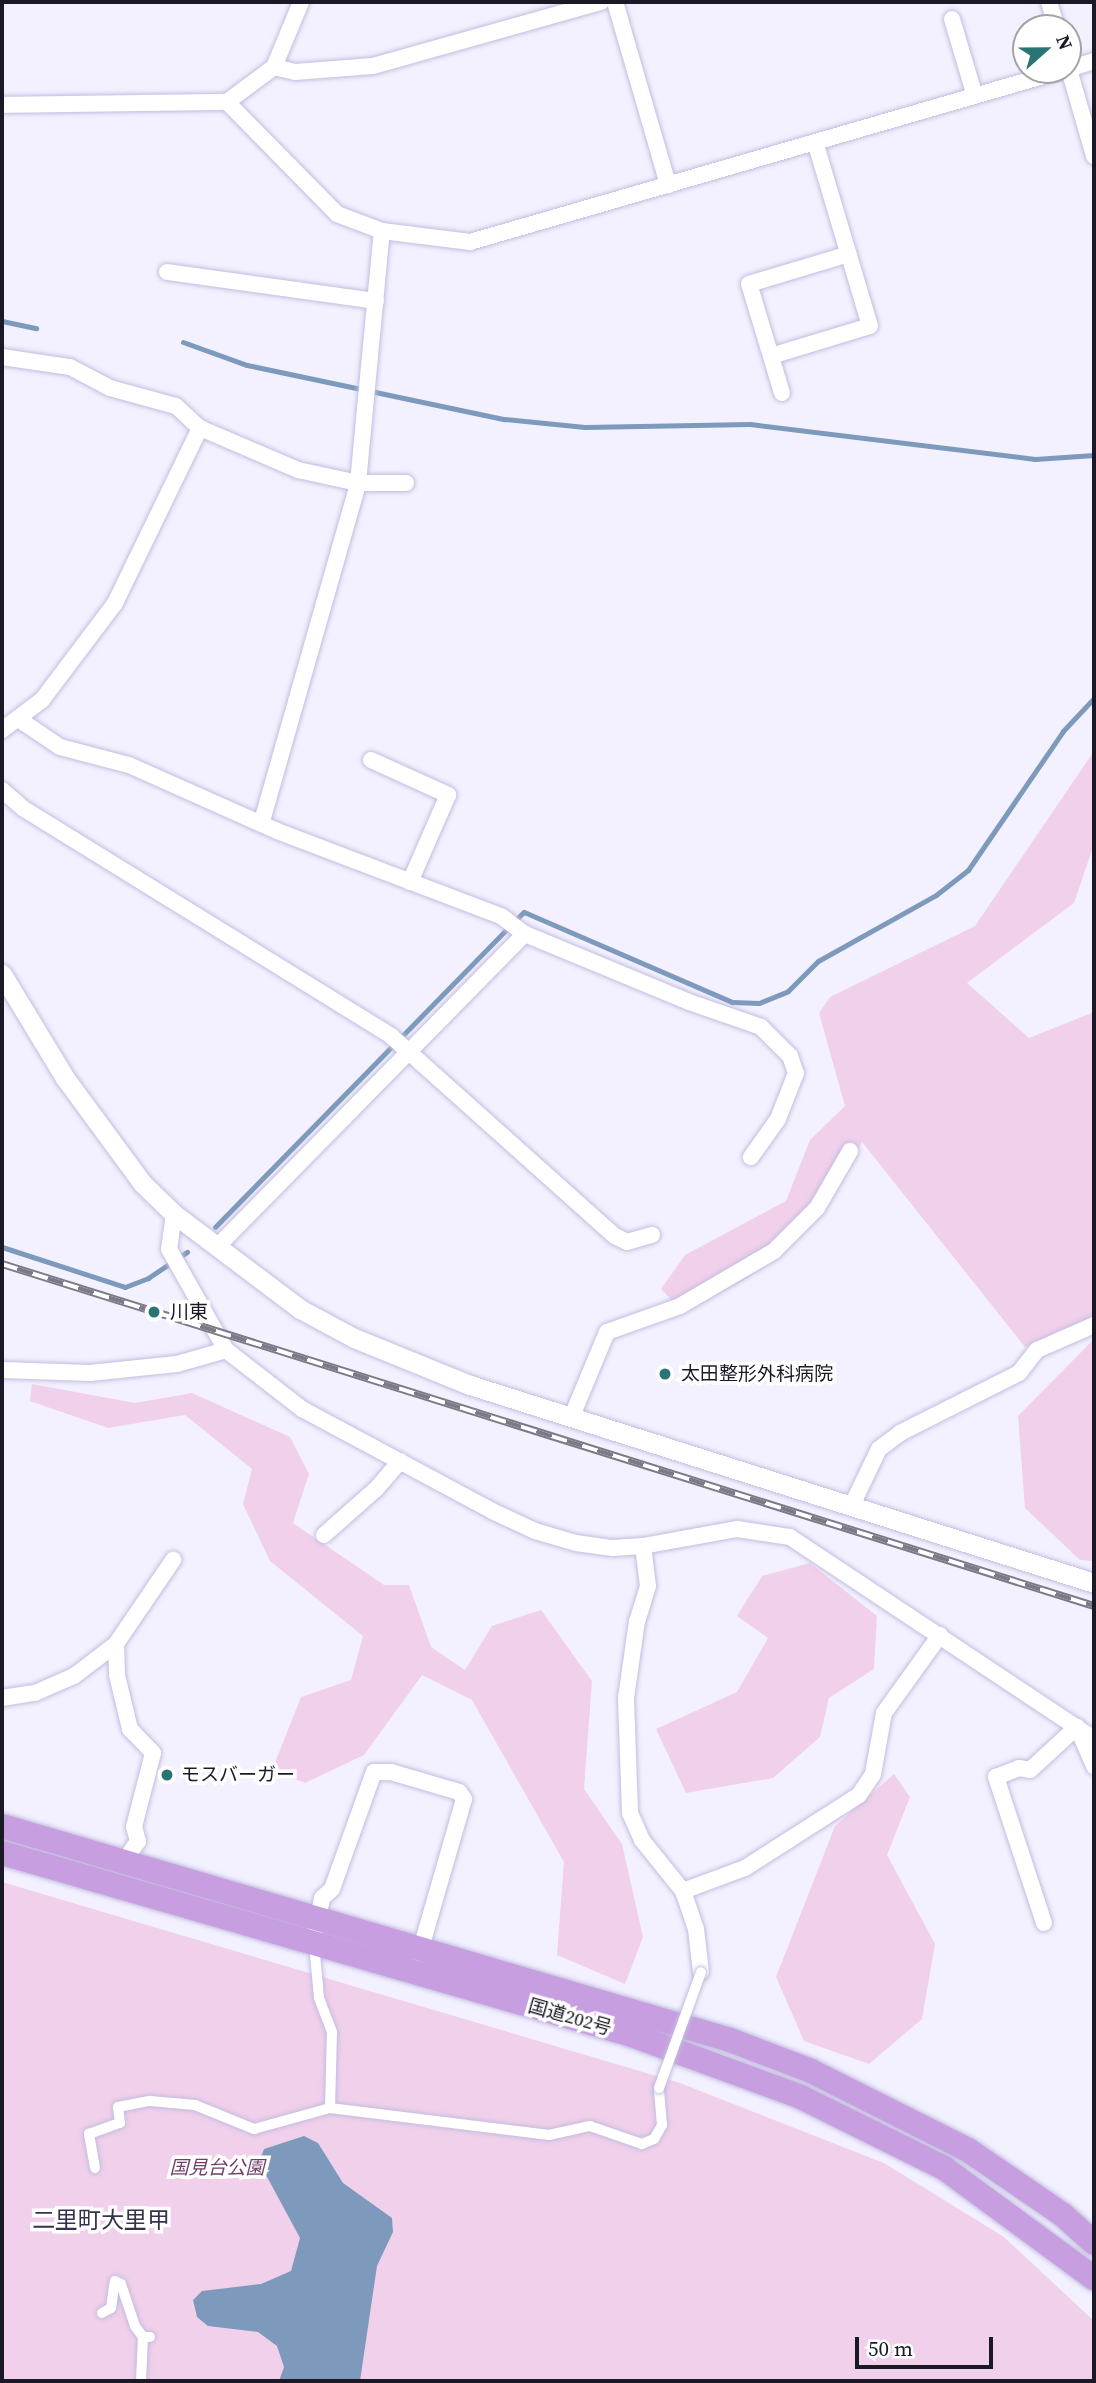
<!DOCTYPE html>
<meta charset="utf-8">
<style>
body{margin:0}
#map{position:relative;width:1096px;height:2383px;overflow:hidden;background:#f3f1ff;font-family:"Source Serif 4","Noto Sans JP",serif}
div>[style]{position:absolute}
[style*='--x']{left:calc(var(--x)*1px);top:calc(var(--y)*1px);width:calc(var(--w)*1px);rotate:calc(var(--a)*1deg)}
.green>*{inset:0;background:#f1d0eb}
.water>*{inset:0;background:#7d9abc}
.stream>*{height:5px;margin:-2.5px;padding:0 2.5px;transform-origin:2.5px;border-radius:2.5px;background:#7d9abc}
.roads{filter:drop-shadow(0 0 2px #c2bddf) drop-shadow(0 0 2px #c2bddf)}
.pedestrian>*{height:10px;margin:-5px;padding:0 5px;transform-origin:5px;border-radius:5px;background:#fff}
.minor>*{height:16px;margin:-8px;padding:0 8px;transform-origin:8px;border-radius:8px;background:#fff}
.tertiary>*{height:19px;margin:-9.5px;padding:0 9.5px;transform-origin:9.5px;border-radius:9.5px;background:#fff}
.trunk>*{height:24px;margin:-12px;padding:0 12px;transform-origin:12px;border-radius:12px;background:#c79edf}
.rail>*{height:8px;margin-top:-4px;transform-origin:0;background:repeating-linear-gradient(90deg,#fff 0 16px,#7c7a87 0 32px);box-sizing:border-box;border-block:2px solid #7c7a87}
.bridges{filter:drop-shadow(0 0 2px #c2bddf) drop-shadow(0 0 2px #c2bddf)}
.pedestrian-bridge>*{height:10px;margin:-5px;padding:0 5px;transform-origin:5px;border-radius:5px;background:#fff}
.dots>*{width:19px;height:19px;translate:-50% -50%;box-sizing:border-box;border:4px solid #fff;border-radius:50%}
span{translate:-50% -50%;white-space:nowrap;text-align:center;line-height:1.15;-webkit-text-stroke:7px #fff;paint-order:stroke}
.poi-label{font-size:19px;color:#1b1925}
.left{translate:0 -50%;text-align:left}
.street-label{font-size:19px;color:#1b1925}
.park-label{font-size:19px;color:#6f3f69;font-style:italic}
.quarter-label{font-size:23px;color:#36314c}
.frame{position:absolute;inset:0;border:4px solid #1b1925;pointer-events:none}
.north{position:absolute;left:1012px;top:14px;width:70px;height:70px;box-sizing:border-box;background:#fff;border:2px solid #a4a3a8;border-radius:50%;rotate:69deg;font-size:19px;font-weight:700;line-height:28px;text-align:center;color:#1b1925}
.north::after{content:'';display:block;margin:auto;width:24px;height:32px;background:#2a7474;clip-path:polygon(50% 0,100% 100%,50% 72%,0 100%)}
.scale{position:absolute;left:855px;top:2337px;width:138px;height:32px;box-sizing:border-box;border:4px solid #1b1925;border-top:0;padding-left:9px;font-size:21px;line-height:24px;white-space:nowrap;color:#1b1925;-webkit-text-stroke:5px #fff;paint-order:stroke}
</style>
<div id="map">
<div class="green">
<div style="clip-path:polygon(1094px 751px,1094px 844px,1074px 903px,967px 983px,1029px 1038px,1094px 1012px,1094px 1318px,1025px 1347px,862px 1142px,820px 1215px,749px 1277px,684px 1313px,661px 1289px,685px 1255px,786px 1201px,810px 1140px,845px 1106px,819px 1013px,830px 997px,975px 926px)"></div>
<div style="clip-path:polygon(1094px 1339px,1094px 1561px,1080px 1560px,1025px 1508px,1018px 1416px)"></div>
<div style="clip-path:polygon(32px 1384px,135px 1403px,192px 1393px,290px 1437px,309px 1474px,293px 1523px,384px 1585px,409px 1585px,431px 1647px,465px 1670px,492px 1626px,541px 1610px,592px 1681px,584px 1789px,622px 1844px,643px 1937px,625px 1984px,557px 1955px,564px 1862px,472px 1700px,422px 1675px,364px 1755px,305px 1783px,272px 1770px,301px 1697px,351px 1680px,363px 1636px,270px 1561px,243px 1504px,252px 1469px,185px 1415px,108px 1428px,30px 1401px)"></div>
<div style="clip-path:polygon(810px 1563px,877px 1616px,874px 1669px,829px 1698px,820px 1737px,773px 1778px,686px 1793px,656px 1729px,737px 1692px,768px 1638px,737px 1616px,762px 1576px)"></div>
<div style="clip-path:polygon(894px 1774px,910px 1797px,887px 1855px,935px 1944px,922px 2019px,869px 2064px,804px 2041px,776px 1977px,835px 1826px)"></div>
<div style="clip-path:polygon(2px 1882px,680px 2083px,884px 2163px,1004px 2237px,1094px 2321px,1094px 2381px,2px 2381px)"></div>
</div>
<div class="water">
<div style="clip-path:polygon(304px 2136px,318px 2143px,343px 2183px,392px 2218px,393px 2232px,377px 2266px,360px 2381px,279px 2381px,284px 2367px,277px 2346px,258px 2332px,208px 2326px,197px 2317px,193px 2300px,202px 2291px,261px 2284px,291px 2271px,300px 2238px,259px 2162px,264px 2149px)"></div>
</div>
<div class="stream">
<div style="--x:2;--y:321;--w:35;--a:12"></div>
<div style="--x:183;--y:342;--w:68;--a:19.8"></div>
<div style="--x:247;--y:365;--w:263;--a:11.9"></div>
<div style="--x:504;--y:419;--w:81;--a:5.6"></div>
<div style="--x:585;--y:427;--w:165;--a:-1"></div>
<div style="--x:750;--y:424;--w:287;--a:7"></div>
<div style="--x:1035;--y:459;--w:59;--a:-3.9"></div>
<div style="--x:215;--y:1227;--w:441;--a:-45.6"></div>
<div style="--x:524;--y:912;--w:227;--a:23.4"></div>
<div style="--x:732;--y:1002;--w:27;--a:2"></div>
<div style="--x:759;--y:1003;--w:31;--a:-22"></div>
<div style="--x:788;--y:991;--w:42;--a:-45"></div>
<div style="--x:818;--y:961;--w:135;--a:-29.2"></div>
<div style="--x:936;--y:895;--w:41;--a:-38"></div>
<div style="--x:968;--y:870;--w:168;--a:-55.6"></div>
<div style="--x:1063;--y:731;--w:45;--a:-46.8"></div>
<div style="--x:2;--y:1247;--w:129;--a:18"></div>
<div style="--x:125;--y:1287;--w:25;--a:-21"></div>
<div style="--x:148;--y:1278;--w:47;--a:-33.7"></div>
</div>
<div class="roads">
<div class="pedestrian">
<div style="--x:314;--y:1943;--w:55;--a:84.8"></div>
<div style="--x:319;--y:1998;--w:36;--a:69"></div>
<div style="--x:332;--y:2032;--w:76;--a:91.5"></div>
<div style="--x:95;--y:2168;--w:35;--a:-100"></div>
<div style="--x:89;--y:2134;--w:33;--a:-20"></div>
<div style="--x:120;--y:2123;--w:16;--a:-97"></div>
<div style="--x:118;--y:2107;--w:33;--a:-11"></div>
<div style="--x:150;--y:2101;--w:45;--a:5.1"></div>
<div style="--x:195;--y:2105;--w:64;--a:22.1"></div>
<div style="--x:254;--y:2129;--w:79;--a:-15.4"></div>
<div style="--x:330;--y:2108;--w:221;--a:7"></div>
<div style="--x:549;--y:2135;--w:42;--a:-12.4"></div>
<div style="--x:590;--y:2126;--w:55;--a:19.1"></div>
<div style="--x:642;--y:2144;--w:13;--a:-23"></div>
<div style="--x:654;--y:2139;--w:16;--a:-60"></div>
<div style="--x:662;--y:2125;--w:37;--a:-95"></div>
<div style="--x:102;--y:2313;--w:10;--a:-29"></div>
<div style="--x:111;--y:2308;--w:27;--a:-82"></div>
<div style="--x:115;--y:2281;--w:7;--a:27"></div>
<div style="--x:121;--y:2284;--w:44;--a:71.6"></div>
<div style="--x:135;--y:2326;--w:14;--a:54"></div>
<div style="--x:143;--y:2337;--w:7;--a:0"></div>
<div style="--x:141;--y:2381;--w:44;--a:-87.4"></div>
</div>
<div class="minor">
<div style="--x:615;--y:2;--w:191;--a:73.8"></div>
<div style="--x:1049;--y:2;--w:27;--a:73"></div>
<div style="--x:952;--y:19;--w:80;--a:73.4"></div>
<div style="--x:1068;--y:66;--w:94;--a:73.9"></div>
<div style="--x:274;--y:67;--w:22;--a:13"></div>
<div style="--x:295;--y:72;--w:78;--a:-4.4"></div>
<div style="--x:373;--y:66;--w:237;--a:-15.7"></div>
<div style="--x:1068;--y:69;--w:27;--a:-17"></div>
<div style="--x:227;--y:102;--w:59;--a:-36.7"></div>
<div style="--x:274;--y:67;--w:70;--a:-67.4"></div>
<div style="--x:2;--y:105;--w:225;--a:-0.8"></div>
<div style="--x:227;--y:102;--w:157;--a:45.5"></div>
<div style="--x:337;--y:214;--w:48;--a:20.7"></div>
<div style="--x:382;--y:231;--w:89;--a:7.1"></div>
<div style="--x:470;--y:242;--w:618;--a:-16.15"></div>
<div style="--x:167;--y:272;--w:211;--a:7.9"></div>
<div style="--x:771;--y:356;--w:103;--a:-16.9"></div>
<div style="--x:870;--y:326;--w:192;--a:-106.6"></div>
<div style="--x:2;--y:357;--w:69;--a:8.4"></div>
<div style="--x:70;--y:367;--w:45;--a:27.7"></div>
<div style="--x:110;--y:388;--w:68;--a:15.3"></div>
<div style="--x:176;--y:406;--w:33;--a:43"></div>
<div style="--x:200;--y:428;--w:107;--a:23.2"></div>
<div style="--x:298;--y:470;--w:61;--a:12.2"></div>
<div style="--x:358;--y:483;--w:48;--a:0"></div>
<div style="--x:782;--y:393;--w:114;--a:-106.8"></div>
<div style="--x:749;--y:284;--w:104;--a:-16.7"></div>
<div style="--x:20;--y:720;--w:48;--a:34"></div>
<div style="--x:60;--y:747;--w:71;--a:14.6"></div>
<div style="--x:129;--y:765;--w:162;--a:24"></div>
<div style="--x:277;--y:831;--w:240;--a:20.8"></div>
<div style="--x:501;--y:916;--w:30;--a:37"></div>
<div style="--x:525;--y:934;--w:178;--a:22.5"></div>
<div style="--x:689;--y:1002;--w:76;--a:19.1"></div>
<div style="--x:761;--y:1027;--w:41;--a:45"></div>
<div style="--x:790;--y:1056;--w:18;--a:71"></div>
<div style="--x:796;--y:1073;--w:49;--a:111.4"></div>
<div style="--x:778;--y:1119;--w:47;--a:125.4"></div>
<div style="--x:2;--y:730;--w:50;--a:-36.9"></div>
<div style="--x:42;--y:700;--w:121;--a:-53"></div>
<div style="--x:115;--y:603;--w:195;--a:-64.1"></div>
<div style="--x:371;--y:760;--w:85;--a:24.4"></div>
<div style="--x:448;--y:795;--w:95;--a:113.6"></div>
<div style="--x:2;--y:790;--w:29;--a:41"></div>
<div style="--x:24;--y:809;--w:432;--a:31.7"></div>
<div style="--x:391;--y:1036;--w:300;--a:41.8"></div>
<div style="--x:615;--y:1236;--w:13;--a:27"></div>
<div style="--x:627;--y:1242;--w:26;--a:-16"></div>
<div style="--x:262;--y:821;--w:351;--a:-74.1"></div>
<div style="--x:358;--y:483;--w:253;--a:-84.6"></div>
<div style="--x:174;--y:1214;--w:35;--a:98"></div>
<div style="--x:169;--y:1249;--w:116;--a:60.6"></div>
<div style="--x:226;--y:1350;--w:96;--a:37.8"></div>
<div style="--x:302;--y:1409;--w:216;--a:28.2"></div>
<div style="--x:492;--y:1511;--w:47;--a:24.9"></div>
<div style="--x:535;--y:1531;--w:43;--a:16.3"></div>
<div style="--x:576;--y:1543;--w:37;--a:8"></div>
<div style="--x:613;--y:1548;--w:30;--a:-4"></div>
<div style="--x:643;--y:1546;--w:96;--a:-10.3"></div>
<div style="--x:737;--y:1529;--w:54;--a:8.6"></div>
<div style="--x:790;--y:1537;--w:365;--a:33.6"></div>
<div style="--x:218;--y:1246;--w:438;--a:-45.5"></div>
<div style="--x:2;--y:1370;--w:88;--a:2"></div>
<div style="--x:90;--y:1373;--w:87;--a:-5.9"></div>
<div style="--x:177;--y:1364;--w:51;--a:-15.9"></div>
<div style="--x:572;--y:1416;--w:91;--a:-67.4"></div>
<div style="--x:607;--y:1332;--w:77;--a:-19.6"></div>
<div style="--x:680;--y:1306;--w:109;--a:-30.3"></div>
<div style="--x:774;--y:1251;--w:61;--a:-45"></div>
<div style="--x:817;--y:1208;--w:66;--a:-59.9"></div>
<div style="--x:852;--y:1505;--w:62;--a:-64.3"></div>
<div style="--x:879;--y:1449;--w:26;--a:-37"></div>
<div style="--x:900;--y:1433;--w:133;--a:-26.8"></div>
<div style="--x:1019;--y:1373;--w:29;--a:-52"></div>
<div style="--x:1037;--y:1350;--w:62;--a:-23.7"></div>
<div style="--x:324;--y:1535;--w:69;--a:-41.5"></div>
<div style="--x:376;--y:1489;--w:37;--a:-49"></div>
<div style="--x:643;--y:1546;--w:40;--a:82.9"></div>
<div style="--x:648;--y:1586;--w:37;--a:107"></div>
<div style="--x:637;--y:1621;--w:78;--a:98.1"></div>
<div style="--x:626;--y:1698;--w:115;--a:88"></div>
<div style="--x:630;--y:1813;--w:30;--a:66"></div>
<div style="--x:642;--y:1840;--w:65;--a:51.2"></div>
<div style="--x:683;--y:1891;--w:40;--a:71.1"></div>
<div style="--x:696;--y:1929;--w:43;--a:83.4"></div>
<div style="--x:116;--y:1644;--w:31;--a:88"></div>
<div style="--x:117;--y:1675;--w:56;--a:76.5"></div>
<div style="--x:130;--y:1729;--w:33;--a:46"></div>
<div style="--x:153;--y:1753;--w:76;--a:104.4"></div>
<div style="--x:134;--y:1827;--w:15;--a:74"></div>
<div style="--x:138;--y:1841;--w:25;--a:124"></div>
<div style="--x:2;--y:1698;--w:33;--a:-9"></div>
<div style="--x:35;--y:1693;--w:43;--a:-23.6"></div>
<div style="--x:74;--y:1676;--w:53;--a:-37.3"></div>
<div style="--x:116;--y:1644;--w:102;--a:-55.8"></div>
<div style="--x:683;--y:1891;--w:66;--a:-20.4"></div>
<div style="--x:745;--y:1868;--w:135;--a:-32.6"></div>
<div style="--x:859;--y:1795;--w:25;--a:-56"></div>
<div style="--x:873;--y:1774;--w:62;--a:-79.8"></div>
<div style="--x:884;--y:1713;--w:96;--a:-54.3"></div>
<div style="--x:1044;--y:1923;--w:154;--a:-108.2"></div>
<div style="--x:996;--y:1777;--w:25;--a:-21"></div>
<div style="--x:1019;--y:1768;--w:11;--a:10"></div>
<div style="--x:1030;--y:1770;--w:64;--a:-42.5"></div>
<div style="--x:1077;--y:1727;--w:43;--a:66.4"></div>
<div style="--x:316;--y:1927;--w:30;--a:-78"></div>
<div style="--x:322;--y:1898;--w:13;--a:-42"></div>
<div style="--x:332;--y:1889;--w:124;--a:-70.3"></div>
<div style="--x:374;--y:1772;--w:17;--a:0"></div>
<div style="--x:391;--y:1772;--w:71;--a:16.4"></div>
<div style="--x:459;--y:1792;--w:9;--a:54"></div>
<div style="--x:464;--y:1799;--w:162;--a:106.1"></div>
</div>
<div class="tertiary">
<div style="--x:2;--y:974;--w:122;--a:58.8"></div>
<div style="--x:65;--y:1078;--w:132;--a:53.7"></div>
<div style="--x:143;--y:1184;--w:43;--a:44.1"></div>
<div style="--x:174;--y:1214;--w:158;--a:37"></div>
<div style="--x:300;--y:1309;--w:61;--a:28.2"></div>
<div style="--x:354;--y:1338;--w:125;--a:22.1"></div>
<div style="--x:470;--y:1385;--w:655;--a:17.6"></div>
</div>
<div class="trunk">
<div style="--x:2;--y:1826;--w:759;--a:16.38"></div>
<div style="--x:730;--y:2040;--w:87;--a:20.9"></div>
<div style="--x:811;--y:2071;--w:176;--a:26.7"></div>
<div style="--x:968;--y:2150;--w:115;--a:34.4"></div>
<div style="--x:1063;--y:2215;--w:42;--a:42.1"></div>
<div style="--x:2;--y:1853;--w:656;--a:16.11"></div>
<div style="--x:632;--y:2035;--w:180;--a:20.1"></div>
<div style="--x:801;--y:2097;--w:160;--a:26.4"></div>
<div style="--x:944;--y:2168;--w:186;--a:36.3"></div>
</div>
</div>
<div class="rail">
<div style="--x:2;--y:1264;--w:1144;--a:17.39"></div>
</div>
<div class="bridges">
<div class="pedestrian-bridge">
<div style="--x:659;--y:2088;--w:123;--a:-70.1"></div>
</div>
</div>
<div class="dots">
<div style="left:154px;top:1312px;background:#2a7474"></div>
<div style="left:665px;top:1374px;background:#2a7474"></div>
<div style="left:167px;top:1775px;background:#2a7474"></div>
</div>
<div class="poi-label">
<span class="left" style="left:170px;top:1312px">川東</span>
<span class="left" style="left:681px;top:1374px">太田整形外科病院</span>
<span class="left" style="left:181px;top:1775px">モスバーガー</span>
</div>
<div class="street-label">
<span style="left:570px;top:2017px;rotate:16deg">国道202号</span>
</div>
<div class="park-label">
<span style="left:217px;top:2168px">国見台公園</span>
</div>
<div class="quarter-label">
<span style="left:101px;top:2220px">二里町大里甲</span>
</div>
<div class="frame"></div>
<div class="north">N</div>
<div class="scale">50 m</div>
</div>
